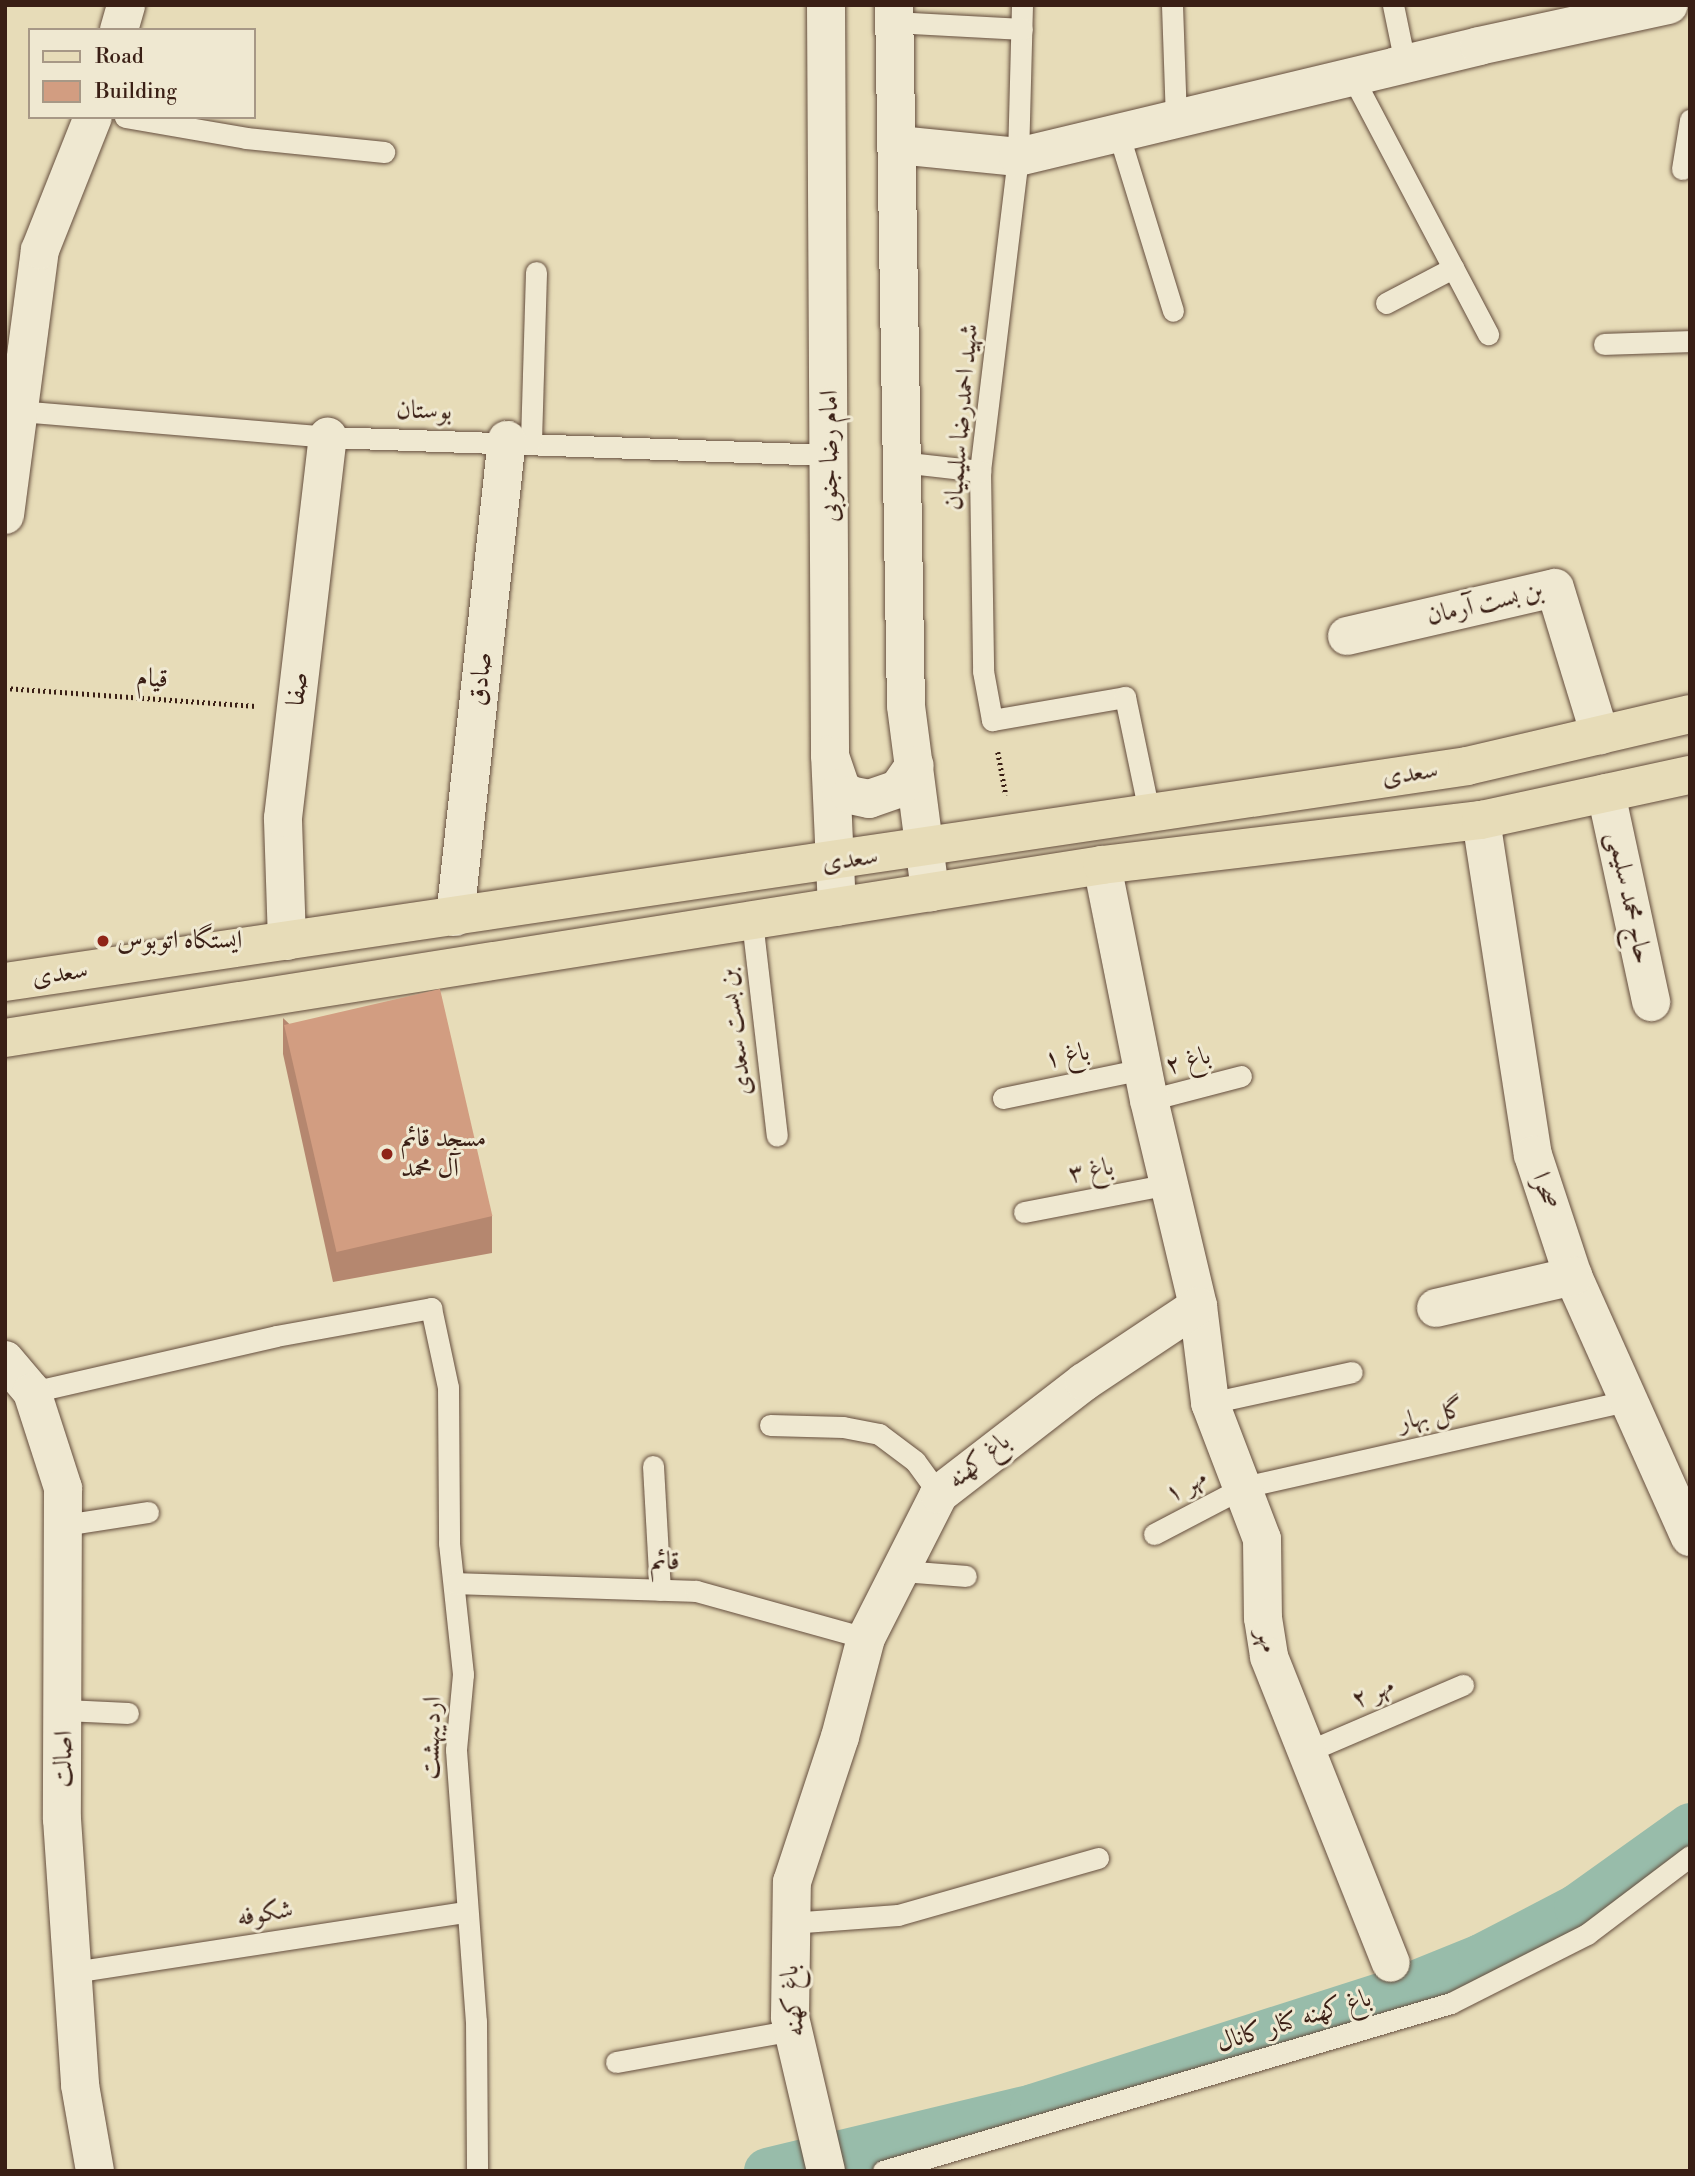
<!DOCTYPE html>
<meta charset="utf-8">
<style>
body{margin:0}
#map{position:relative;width:1695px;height:2176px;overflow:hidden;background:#e7dcb8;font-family:"Libre Bodoni",Amiri,serif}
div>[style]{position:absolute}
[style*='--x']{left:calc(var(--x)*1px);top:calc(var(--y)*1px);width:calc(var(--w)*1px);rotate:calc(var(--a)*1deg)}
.canal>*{height:46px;margin:-23px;padding:0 23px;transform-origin:23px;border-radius:23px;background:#98bcaa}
.path>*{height:4.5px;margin-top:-2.25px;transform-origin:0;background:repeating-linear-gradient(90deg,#3a1f15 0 2px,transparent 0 5.5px)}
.roads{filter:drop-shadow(0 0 2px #654e3e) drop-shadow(0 0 2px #654e3e)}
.service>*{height:21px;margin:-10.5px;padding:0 10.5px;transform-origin:10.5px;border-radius:10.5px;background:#efe8d1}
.minor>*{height:38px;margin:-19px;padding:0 19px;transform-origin:19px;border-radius:19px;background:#efe8d1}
.tertiary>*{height:38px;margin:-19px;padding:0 19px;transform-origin:19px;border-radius:19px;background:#efe8d1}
.primary>*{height:38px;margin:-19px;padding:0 19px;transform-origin:19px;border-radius:19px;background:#e7dcb8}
.wall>*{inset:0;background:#b5876f}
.building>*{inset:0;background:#d29d81;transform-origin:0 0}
.dots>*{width:19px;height:19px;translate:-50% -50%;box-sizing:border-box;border:4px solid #efe8d1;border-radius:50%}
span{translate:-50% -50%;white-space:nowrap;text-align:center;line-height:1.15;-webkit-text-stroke:6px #efe8d1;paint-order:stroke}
.street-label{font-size:26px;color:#3a1f15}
.poi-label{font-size:26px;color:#3a1f15}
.left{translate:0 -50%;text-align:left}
.frame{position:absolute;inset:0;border:7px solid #3a1f15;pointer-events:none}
.legend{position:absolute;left:28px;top:28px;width:228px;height:91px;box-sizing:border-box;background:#efe8d1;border:2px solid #a79886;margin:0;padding:9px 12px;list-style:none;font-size:21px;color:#3a1f15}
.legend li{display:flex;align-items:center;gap:14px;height:35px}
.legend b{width:35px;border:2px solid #a79886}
</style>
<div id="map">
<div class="canal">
<div style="--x:767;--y:2171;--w:274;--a:-13.5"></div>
<div style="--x:1033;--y:2107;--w:379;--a:-17.7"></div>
<div style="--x:1394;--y:1992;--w:94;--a:-21.9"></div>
<div style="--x:1481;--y:1957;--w:108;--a:-27.5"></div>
<div style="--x:1577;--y:1907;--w:139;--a:-35.6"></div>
</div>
<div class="path">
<div style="--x:209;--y:30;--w:3;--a:-72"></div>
<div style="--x:5;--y:688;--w:252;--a:4.1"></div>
<div style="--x:998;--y:752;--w:44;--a:79.5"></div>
</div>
<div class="roads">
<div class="service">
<div style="--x:1022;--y:5;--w:152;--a:91.5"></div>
<div style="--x:1018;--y:157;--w:316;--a:96.9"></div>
<div style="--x:980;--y:471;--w:200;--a:89.1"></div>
<div style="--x:983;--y:671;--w:50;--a:79.6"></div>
<div style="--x:992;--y:720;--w:135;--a:-9.8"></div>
<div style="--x:1125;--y:697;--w:117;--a:78.2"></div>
<div style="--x:1172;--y:5;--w:114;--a:88"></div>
<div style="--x:1393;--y:5;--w:59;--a:78.3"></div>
<div style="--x:894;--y:22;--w:128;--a:3.1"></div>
<div style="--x:1352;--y:76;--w:292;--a:62.2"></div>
<div style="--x:125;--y:117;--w:123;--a:9.8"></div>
<div style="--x:246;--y:138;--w:139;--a:5.8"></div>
<div style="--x:1118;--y:132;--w:187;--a:72.9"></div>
<div style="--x:1682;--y:169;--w:50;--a:-80.7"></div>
<div style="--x:1386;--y:303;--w:76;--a:-27.6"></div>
<div style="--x:1604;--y:344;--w:86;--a:-2"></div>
<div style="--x:19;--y:411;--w:310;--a:4.8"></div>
<div style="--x:328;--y:437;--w:502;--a:2.05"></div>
<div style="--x:531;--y:441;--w:169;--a:-88.3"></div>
<div style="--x:901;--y:462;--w:80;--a:6.5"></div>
<div style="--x:752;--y:921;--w:216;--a:83.4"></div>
<div style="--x:1003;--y:1098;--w:143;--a:-11.7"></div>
<div style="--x:1149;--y:1100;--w:95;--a:-14.6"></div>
<div style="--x:1024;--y:1212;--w:148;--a:-10.9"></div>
<div style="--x:32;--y:1392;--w:250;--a:-12.9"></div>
<div style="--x:276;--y:1336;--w:158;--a:-10.2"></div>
<div style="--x:431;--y:1308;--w:81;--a:77.9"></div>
<div style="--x:448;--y:1387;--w:156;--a:89.6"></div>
<div style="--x:449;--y:1543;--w:132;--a:83.9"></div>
<div style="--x:463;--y:1674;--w:76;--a:95.3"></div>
<div style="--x:456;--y:1750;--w:272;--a:85.8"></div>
<div style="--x:476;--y:2021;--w:150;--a:89.6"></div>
<div style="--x:1210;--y:1403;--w:145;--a:-12.3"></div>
<div style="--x:770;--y:1425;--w:73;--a:1.6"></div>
<div style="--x:843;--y:1427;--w:37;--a:11"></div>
<div style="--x:879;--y:1434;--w:45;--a:36.9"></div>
<div style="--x:915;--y:1461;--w:41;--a:54"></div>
<div style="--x:653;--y:1466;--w:124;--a:86.8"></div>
<div style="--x:64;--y:1525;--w:85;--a:-8.8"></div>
<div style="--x:1154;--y:1534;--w:102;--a:-27.6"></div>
<div style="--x:1244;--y:1487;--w:396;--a:-12.7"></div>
<div style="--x:903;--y:1571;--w:63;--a:4.5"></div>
<div style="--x:455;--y:1583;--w:241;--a:1.9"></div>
<div style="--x:696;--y:1591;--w:176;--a:15.5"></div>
<div style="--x:65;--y:1710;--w:63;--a:2.7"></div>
<div style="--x:1304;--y:1753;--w:173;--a:-23.2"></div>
<div style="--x:790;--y:1923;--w:108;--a:-4.2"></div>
<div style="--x:898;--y:1915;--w:208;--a:-15.9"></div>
<div style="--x:73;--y:1972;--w:398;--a:-8.7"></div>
<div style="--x:616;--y:2062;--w:180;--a:-10.2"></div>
<div style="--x:883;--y:2171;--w:592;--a:-16.48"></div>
<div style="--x:1451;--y:2003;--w:153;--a:-26.9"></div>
<div style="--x:1587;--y:1934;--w:129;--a:-37.1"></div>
</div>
<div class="minor">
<div style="--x:119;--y:30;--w:26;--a:-74"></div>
<div style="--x:898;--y:145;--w:121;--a:5.7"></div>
<div style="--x:1018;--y:157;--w:474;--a:-13.5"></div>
<div style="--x:1479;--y:46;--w:194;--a:-12.2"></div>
<div style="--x:5;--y:515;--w:267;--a:-82.5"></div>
<div style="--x:40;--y:250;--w:143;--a:-68.3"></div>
<div style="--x:1347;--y:636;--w:213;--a:-13"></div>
<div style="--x:1555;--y:588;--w:154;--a:73"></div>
<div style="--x:1606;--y:793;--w:214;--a:77.8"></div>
<div style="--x:1481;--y:820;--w:339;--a:81.2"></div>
<div style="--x:1533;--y:1155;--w:127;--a:71.7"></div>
<div style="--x:1573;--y:1276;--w:286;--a:65.9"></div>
<div style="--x:1102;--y:865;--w:240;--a:78.7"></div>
<div style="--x:1149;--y:1100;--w:212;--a:76.6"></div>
<div style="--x:1198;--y:1306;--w:98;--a:82.9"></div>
<div style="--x:1210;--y:1403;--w:146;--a:69.1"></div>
<div style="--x:1262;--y:1539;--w:79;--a:89.3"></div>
<div style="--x:1263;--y:1618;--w:39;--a:81"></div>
<div style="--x:1269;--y:1657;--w:329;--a:68.3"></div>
<div style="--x:455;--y:917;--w:480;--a:-83.8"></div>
<div style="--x:287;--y:941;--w:123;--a:-91.9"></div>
<div style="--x:283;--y:818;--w:384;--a:-83.3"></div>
<div style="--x:1436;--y:1308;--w:141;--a:-13.1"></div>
<div style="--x:5;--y:1360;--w:42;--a:49.8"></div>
<div style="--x:32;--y:1392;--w:101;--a:72.1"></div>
<div style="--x:63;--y:1488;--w:331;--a:90.2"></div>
<div style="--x:62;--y:1819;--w:267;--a:86.1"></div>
<div style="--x:80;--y:2085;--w:87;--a:80.1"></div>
<div style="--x:826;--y:2171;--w:158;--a:-103.2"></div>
<div style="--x:790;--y:2017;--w:135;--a:-89.2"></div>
<div style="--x:792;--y:1882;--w:153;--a:-71.7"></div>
<div style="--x:840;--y:1737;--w:102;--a:-75.3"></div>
<div style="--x:866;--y:1638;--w:161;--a:-63.1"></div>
<div style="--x:939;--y:1494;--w:183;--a:-37.7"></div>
<div style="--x:1084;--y:1382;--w:137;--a:-33.7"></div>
</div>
<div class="tertiary">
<div style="--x:826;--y:5;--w:749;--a:89.69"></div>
<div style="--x:830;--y:754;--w:153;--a:87.4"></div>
<div style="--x:894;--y:5;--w:701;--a:89.02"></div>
<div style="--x:906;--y:706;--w:188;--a:82.6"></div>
<div style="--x:830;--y:756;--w:34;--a:71"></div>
<div style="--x:841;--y:788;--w:11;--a:38"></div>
<div style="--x:850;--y:795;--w:19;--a:12"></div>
<div style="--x:869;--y:799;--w:31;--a:-19"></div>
<div style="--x:898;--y:789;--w:29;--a:-55"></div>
</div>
<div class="primary">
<div style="--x:5;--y:982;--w:1478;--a:-8.4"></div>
<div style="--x:1467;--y:766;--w:229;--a:-13.1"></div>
<div style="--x:5;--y:1038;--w:1111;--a:-8.96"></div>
<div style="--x:1102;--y:865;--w:382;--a:-6.8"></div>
<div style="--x:1481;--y:820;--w:214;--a:-12.2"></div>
</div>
</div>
<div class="wall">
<div style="clip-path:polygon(283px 1018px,492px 1216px,492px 1253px,333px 1282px,283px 1054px)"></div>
</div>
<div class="building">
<div style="left:440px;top:989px;width:233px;height:160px;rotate:77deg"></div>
</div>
<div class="dots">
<div style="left:103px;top:941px;background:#8f2418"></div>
<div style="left:387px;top:1154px;background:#8f2418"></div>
</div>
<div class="street-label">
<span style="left:424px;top:411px;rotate:1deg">بوستان</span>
<span style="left:962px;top:417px;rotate:-85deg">شهید احمدرضا سلیمیان</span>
<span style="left:830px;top:456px;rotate:-90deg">امام رضا جنوبی</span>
<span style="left:1485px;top:604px;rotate:-13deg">بن بست آرمان</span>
<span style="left:152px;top:679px;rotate:4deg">قیام</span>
<span style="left:481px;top:679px;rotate:-84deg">صادق</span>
<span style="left:298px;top:689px;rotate:-83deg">صفا</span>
<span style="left:1410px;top:774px;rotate:-8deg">سعدی</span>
<span style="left:850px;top:860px;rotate:-8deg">سعدی</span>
<span style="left:1629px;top:898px;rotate:78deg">حاج محمد سلیمی</span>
<span style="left:60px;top:974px;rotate:-8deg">سعدی</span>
<span style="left:736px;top:1032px;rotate:-97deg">بن بست سعدی</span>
<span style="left:1067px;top:1056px;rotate:-11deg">باغ ۱</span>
<span style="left:1188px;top:1061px;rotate:-15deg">باغ ۲</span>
<span style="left:1091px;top:1171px;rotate:-11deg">باغ ۳</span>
<span style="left:1545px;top:1191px;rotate:72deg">صحرا</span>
<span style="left:1431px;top:1416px;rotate:-13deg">گل بهار</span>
<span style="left:979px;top:1461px;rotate:-39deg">باغ کهنه</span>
<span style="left:1186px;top:1486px;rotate:-28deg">مهر ۱</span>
<span style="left:665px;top:1562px;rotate:1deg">قائم</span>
<span style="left:1267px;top:1641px;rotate:80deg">مهر</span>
<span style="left:1373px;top:1693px;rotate:-23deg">مهر ۲</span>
<span style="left:432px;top:1738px;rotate:-88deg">اردیبهشت</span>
<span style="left:64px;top:1759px;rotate:-89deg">اصالت</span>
<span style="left:265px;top:1914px;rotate:-9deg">شکوفه</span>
<span style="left:793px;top:2001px;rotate:-95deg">باغ کهنه</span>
<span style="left:1294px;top:2021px;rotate:-17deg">باغ کهنه کنار کانال</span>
</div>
<div class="poi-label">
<span class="left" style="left:117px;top:941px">ایستگاه اتوبوس</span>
<span class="left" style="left:401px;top:1154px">مسجد قائم<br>آل محمد</span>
</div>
<div class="frame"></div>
<ul class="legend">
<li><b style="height:9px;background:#e7dcb8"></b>Road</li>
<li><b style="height:19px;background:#d29d81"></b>Building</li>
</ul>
</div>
